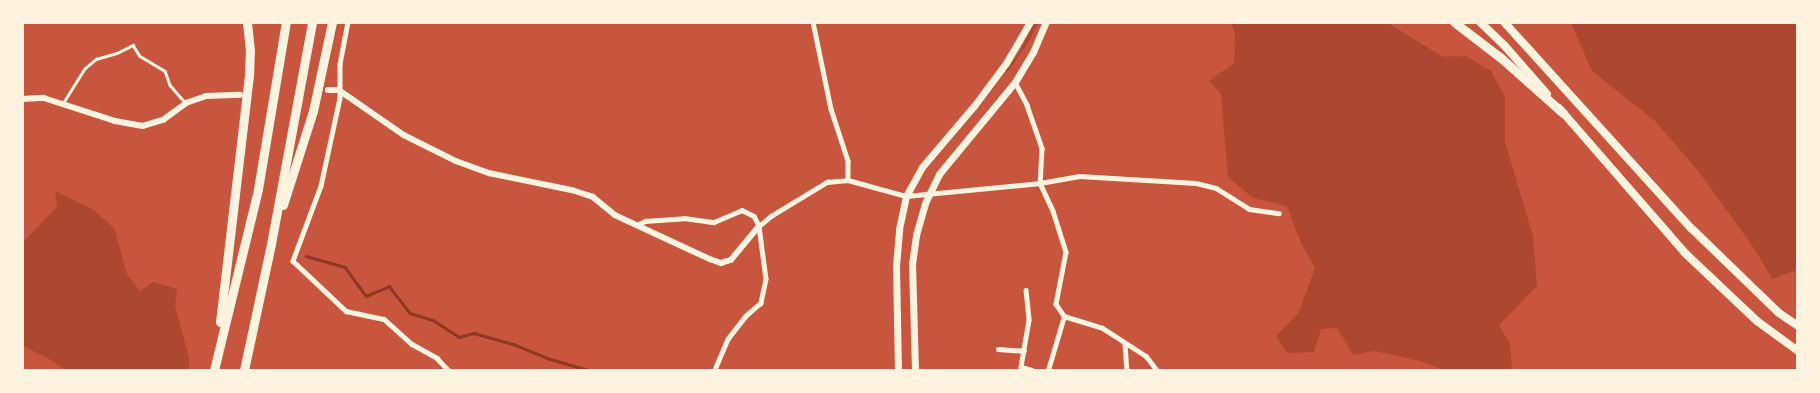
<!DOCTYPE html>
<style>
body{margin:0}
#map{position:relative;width:1820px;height:393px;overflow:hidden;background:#c8553d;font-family:"Exo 2",sans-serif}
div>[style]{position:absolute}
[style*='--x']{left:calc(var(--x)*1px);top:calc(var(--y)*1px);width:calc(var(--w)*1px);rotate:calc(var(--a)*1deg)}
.green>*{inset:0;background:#ae4732}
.stream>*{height:2.5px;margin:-1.25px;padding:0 1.25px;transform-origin:1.25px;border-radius:1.25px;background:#8f3625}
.service>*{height:2.5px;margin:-1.25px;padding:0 1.25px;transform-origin:1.25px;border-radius:1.25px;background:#fff3e0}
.minor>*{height:4.5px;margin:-2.25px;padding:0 2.25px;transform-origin:2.25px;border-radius:2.25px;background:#fff3e0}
.tertiary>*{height:5.5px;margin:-2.75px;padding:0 2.75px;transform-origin:2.75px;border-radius:2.75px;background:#fff3e0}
.primary>*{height:7px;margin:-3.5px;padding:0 3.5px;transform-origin:3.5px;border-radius:3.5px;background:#fff3e0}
.trunk>*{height:8px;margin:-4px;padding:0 4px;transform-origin:4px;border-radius:4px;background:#fff3e0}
.motorway>*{height:9px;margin:-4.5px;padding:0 4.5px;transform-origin:4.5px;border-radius:4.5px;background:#fff3e0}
span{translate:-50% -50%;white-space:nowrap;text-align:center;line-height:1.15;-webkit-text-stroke:4px #fff3e0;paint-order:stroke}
.frame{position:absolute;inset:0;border:24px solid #fff3e0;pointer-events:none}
</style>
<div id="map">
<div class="green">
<div style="clip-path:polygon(1034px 23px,1038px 23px,1029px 41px,1007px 73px,1006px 70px,1020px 51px)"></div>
<div style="clip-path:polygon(1231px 23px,1388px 23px,1443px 57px,1466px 56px,1491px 71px,1505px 97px,1505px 142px,1533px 236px,1537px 286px,1499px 325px,1510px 344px,1512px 370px,1441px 370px,1437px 367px,1416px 360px,1374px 351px,1353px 355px,1337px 328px,1321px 329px,1314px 352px,1287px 353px,1276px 336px,1299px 312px,1315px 268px,1301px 243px,1287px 206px,1253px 198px,1228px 177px,1221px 94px,1209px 81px,1234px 63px,1235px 33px)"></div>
<div style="clip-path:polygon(1571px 23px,1797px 23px,1797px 270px,1772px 279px,1756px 251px,1699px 172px,1655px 121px,1592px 71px)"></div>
<div style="clip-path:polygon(55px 191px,94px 210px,114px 228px,127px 274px,140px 291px,153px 282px,177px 289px,175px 306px,189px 357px,189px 370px,65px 370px,49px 359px,23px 346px,23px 240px,25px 240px,57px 207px)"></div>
</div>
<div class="stream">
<div style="--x:306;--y:256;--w:41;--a:15.8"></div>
<div style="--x:345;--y:267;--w:36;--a:54"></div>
<div style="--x:366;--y:296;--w:25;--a:-23"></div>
<div style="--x:389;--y:286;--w:34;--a:52"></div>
<div style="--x:410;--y:313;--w:24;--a:17"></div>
<div style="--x:433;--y:320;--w:31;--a:33"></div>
<div style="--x:459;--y:337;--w:16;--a:-15"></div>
<div style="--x:474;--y:333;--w:41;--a:15.8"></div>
<div style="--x:513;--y:344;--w:37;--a:22"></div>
<div style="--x:547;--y:358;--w:43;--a:16.3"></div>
</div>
<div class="service">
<div style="--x:63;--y:103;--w:40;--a:-58"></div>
<div style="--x:84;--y:69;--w:16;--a:-40"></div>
<div style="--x:96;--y:59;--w:22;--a:-16"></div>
<div style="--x:117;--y:53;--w:18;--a:-27"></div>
<div style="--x:133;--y:45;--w:13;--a:58"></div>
<div style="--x:140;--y:56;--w:29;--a:31"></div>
<div style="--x:165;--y:71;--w:15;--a:70"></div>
<div style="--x:170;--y:85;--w:23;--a:49"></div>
</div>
<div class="minor">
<div style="--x:348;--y:22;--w:43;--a:100.8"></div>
<div style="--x:340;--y:64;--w:34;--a:90"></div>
<div style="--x:340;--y:98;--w:90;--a:102.2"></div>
<div style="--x:321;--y:186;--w:80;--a:110.5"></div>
<div style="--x:293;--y:261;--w:73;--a:43.3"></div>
<div style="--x:346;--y:311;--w:39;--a:12"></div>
<div style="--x:384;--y:319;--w:38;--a:42"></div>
<div style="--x:412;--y:344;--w:29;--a:29"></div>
<div style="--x:437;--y:358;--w:16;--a:47"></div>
<div style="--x:813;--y:22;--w:89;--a:78.3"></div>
<div style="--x:831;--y:109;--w:55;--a:71.9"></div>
<div style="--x:848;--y:161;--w:19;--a:90"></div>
<div style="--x:1015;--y:82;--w:26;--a:62"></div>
<div style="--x:1027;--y:105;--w:46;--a:70.8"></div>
<div style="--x:1042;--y:148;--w:35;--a:93"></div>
<div style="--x:1040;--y:183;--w:40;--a:-10"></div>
<div style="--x:1079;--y:176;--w:117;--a:3.4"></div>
<div style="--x:1196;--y:183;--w:21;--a:14"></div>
<div style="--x:1216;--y:188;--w:39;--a:32"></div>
<div style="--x:1249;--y:209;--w:30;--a:8"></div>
<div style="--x:637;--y:225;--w:9;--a:-27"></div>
<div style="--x:645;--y:221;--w:39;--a:-4"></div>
<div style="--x:684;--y:218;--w:30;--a:8"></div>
<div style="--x:714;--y:222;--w:30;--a:-23"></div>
<div style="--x:742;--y:210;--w:13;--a:27"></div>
<div style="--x:754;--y:216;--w:11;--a:63"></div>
<div style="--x:759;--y:226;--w:53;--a:82.5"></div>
<div style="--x:766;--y:279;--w:25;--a:102"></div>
<div style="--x:761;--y:303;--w:20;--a:139"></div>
<div style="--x:746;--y:316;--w:29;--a:128"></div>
<div style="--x:728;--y:339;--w:34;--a:113"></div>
<div style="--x:759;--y:226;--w:16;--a:-40"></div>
<div style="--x:771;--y:216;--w:66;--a:-31.3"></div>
<div style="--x:827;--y:182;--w:21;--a:-5"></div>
<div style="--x:848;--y:180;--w:60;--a:15.4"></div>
<div style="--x:906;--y:196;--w:135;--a:-5.5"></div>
<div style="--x:1040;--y:183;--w:31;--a:65"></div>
<div style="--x:1053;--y:211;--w:43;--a:72.4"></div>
<div style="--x:1066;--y:252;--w:53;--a:100.9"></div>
<div style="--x:1056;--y:304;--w:14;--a:56"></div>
<div style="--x:1064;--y:316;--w:39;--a:17"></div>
<div style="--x:1101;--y:327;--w:54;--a:32.8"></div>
<div style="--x:1146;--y:356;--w:18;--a:52"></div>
<div style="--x:1026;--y:290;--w:30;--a:84"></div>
<div style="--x:1029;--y:320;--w:48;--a:99.7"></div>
<div style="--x:1021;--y:367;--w:11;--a:15"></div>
<div style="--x:1125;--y:344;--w:26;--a:86"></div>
<div style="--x:998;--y:349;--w:26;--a:4"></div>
<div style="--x:1048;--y:370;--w:56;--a:-73.5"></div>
</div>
<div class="tertiary">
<div style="--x:328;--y:90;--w:11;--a:0"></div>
<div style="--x:339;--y:90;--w:79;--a:34.7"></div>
<div style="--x:404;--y:135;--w:58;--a:26.6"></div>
<div style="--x:456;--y:161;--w:35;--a:20"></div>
<div style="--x:489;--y:173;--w:85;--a:11.6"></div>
<div style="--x:572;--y:190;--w:22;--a:18"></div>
<div style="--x:593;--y:197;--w:28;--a:39"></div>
<div style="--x:615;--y:215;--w:105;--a:24.9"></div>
<div style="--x:710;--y:259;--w:12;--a:20"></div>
<div style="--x:721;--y:263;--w:10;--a:-17"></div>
<div style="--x:731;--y:260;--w:44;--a:-50.5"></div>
<div style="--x:22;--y:99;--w:22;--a:-3"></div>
<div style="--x:44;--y:98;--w:75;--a:17.9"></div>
<div style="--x:115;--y:121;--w:28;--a:10"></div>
<div style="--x:143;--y:126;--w:21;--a:-17"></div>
<div style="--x:163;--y:120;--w:29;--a:-36"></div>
<div style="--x:186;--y:103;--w:21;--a:-19"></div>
<div style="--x:206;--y:96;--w:34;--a:-2"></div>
</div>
<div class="primary">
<div style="--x:898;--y:370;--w:104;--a:-91.1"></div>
<div style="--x:896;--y:266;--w:37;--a:-85"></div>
<div style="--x:899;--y:229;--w:34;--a:-78"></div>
<div style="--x:906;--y:196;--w:33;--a:-61"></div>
<div style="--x:922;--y:167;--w:80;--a:-49.6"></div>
<div style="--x:974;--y:106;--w:54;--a:-53.3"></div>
<div style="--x:1006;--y:63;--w:48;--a:-59.7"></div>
<div style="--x:915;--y:370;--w:106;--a:-91.6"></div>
<div style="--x:912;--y:264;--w:29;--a:-82"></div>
<div style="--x:916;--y:235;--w:33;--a:-74"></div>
<div style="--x:925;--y:203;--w:32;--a:-64"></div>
<div style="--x:939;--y:174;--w:119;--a:-50.4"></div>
<div style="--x:1015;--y:82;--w:35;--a:-59"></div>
<div style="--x:1033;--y:52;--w:33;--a:-67"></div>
</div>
<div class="trunk">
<div style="--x:1480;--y:22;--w:33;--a:44"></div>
<div style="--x:1504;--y:45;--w:65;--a:48.7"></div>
<div style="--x:1504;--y:22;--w:278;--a:47.8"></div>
<div style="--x:1691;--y:228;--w:122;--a:44"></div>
<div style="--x:1779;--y:313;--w:23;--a:34"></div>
<div style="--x:1559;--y:108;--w:192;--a:49"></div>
<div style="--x:1685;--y:253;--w:99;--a:43.4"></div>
<div style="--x:1757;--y:321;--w:51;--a:36.2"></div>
</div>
<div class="motorway">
<div style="--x:1454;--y:22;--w:59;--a:37.5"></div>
<div style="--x:1501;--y:58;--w:83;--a:41.6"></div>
<div style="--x:283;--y:205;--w:99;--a:-72.3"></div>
<div style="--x:313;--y:111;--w:91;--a:-77.9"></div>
<div style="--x:220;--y:322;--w:248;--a:-83.3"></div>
<div style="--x:249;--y:76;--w:25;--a:-88"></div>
<div style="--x:250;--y:51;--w:29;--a:-96"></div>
<div style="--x:214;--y:370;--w:186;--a:-76.3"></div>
<div style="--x:258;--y:189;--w:169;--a:-80.5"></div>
<div style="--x:244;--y:370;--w:129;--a:-77.9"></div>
<div style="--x:271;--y:244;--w:226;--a:-79.5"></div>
</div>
<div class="frame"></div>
</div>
